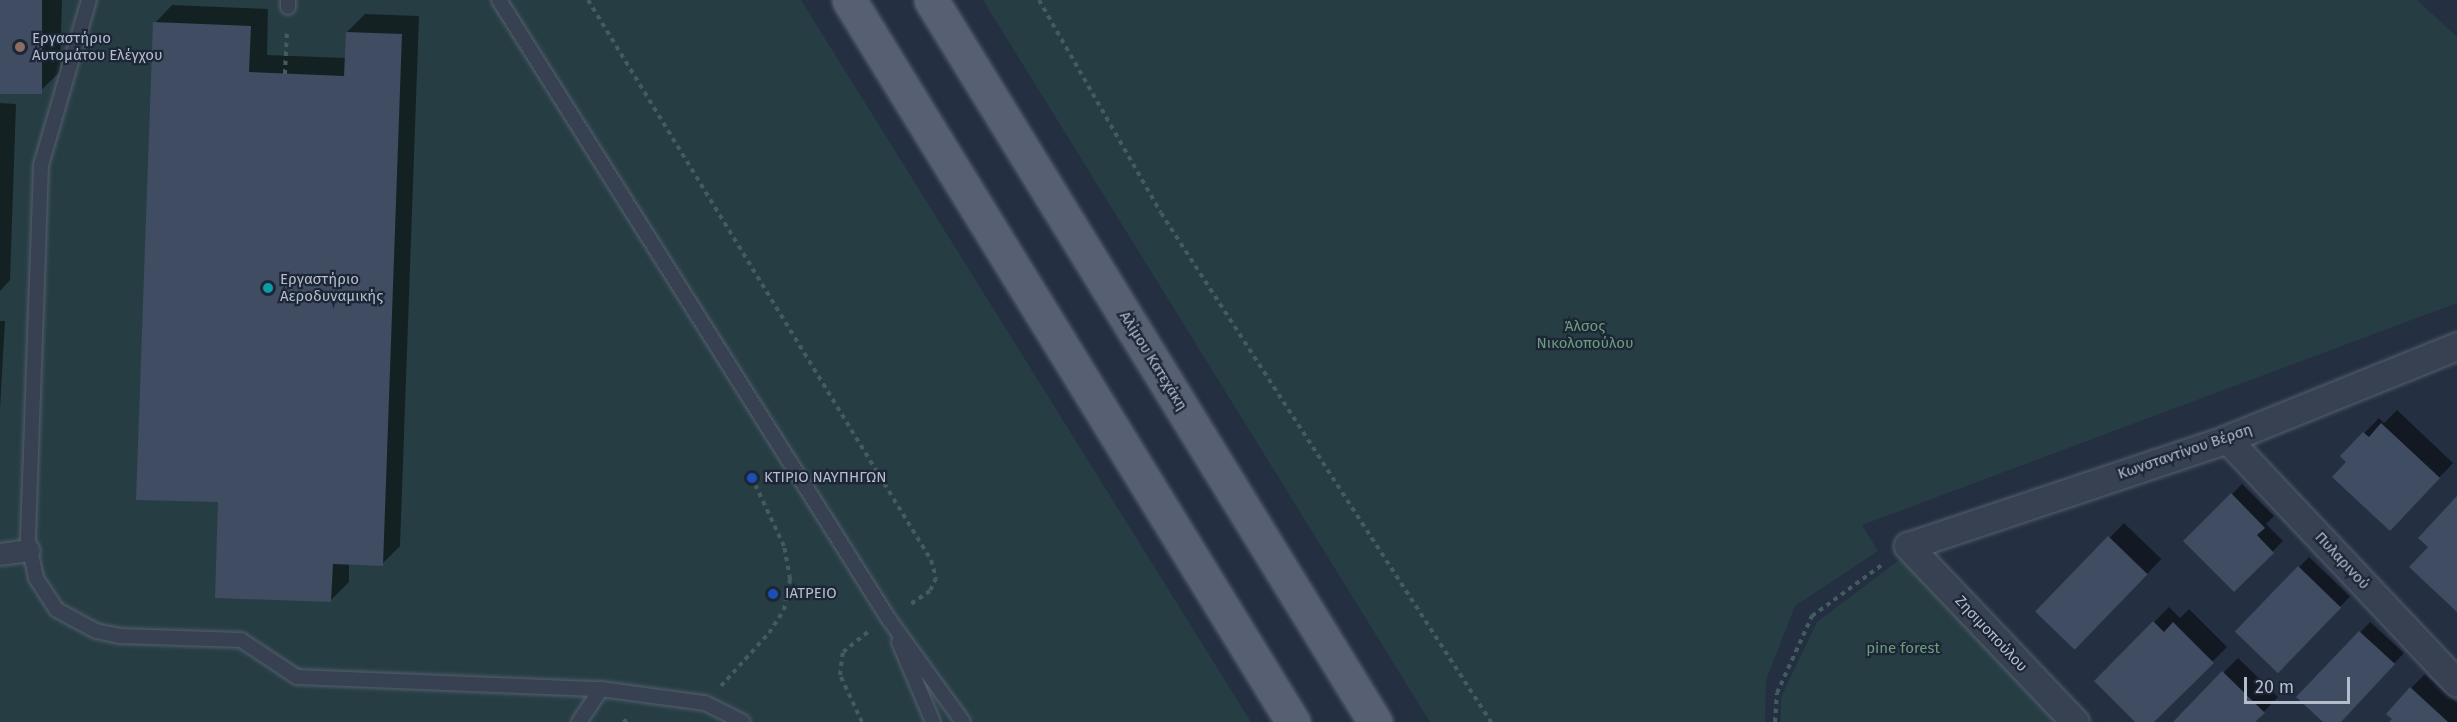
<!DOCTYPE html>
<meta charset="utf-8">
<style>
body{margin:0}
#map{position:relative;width:2457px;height:722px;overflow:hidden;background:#242f42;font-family:"Fira Sans",sans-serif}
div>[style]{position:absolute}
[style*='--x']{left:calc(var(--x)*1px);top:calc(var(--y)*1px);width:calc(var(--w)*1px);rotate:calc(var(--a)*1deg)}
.green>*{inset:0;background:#263e43}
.shadow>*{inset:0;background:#0007;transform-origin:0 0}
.building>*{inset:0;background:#404c62;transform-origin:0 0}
.path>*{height:4px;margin-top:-2px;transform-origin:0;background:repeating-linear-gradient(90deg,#445b60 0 4.5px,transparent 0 9px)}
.roads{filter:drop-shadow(0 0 2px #565f6f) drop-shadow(0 0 2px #565f6f)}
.service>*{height:14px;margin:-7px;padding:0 7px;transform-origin:7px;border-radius:7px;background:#384152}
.pedestrian>*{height:21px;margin:-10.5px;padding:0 10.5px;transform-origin:10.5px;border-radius:10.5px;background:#384152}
.minor>*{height:27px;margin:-13.5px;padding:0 13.5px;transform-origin:13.5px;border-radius:13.5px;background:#384152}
.primary>*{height:33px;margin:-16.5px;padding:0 16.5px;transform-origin:16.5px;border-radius:16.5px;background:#566072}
.dots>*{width:16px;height:16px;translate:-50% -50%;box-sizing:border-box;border:3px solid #1d2637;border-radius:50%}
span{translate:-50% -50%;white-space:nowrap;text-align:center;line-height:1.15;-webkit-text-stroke:4.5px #1d2637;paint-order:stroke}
.poi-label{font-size:15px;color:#b5bdcc}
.left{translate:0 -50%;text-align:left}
.park-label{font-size:15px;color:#6b9e79}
.street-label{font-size:15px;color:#b5bdcc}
.scale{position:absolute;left:2244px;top:677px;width:106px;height:27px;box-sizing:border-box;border:3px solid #b5bdcc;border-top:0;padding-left:8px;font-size:18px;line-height:21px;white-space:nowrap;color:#b5bdcc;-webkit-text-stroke:4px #1d2637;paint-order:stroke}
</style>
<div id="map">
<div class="green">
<div style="clip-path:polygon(0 0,801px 0,1251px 722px,0 722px)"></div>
<div style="clip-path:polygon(983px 0,2417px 0,2457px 37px,2457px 303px,1862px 525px,1878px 551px,1795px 606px,1766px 680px,1765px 722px,1430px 722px)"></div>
<div style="clip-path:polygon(1911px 551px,2073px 722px,1781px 722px,1781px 697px,1817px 622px)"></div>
</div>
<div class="shadow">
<div style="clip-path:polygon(0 0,62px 0,60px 72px,38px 93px,0 92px)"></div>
<div style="clip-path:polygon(172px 5px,268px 9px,267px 55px,346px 58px,347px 32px,365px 14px,419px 16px,400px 546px,382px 564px,349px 563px,349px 582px,331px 600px,220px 501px,155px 23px)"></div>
<div style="clip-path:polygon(0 103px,16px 104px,10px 280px,0 291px)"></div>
<div style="clip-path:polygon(0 321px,5px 321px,0 409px)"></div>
<div style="clip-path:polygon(2397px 410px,2453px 463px,2404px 515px,2342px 456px,2379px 418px,2384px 423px)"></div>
<div style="clip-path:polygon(2242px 484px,2274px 516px,2266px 524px,2283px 541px,2234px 590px,2185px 541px)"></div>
<div style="left:2124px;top:523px;width:52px;height:124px;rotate:44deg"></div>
<div style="left:2309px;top:557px;width:57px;height:104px;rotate:44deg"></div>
<div style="clip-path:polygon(2169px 607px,2180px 618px,2189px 609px,2227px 647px,2152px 722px,2138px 722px,2096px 681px)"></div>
<div style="clip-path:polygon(2370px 622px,2404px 653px,2339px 722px,2325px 722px,2298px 697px)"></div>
<div style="clip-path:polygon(2238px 658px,2278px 697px,2254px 722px,2175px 722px)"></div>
<div style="clip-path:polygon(2425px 674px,2457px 703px,2457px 722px,2391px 722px,2411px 688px)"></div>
</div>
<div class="building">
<div style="left:0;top:0;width:42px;height:94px"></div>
<div style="clip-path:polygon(153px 22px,251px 26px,249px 72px,344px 76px,346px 32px,402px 34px,383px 566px,333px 564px,331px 602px,215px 598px,218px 502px,136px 500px)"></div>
<div style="clip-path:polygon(2381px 423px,2440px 478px,2390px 531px,2332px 477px,2346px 462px,2340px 456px,2363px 432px,2369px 437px)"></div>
<div style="clip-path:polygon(2231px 493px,2265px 528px,2257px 535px,2274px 553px,2234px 592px,2183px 541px)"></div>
<div style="clip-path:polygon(2457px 496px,2457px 612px,2409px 567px,2428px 547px,2418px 538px)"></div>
<div style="left:2108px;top:536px;width:55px;height:105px;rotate:44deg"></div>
<div style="left:2298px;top:566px;width:60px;height:91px;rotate:44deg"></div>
<div style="clip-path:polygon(2153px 621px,2164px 632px,2173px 622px,2214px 663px,2154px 722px,2135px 722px,2094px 681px)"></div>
<div style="clip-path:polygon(2359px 631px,2395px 664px,2341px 722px,2323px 722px,2296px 697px)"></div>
<div style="clip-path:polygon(2222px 671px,2265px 713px,2255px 722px,2173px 722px)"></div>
<div style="clip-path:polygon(2410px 687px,2448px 722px,2389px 722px,2392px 719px,2386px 714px)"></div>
</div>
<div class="path">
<div style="--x:588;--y:0;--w:657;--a:58.51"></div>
<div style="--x:931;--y:560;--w:19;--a:74"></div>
<div style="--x:936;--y:578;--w:14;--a:115"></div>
<div style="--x:930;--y:591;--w:25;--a:146"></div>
<div style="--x:1039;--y:0;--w:245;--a:60.2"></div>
<div style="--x:1161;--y:213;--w:607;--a:57.04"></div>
<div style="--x:285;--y:74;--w:43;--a:-87.3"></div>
<div style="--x:721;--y:686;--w:72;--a:-47.8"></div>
<div style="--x:769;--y:633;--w:27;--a:-57"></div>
<div style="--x:784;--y:610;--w:32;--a:-79"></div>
<div style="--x:790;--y:579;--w:34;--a:-100"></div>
<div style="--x:784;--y:546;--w:75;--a:-115.2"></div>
<div style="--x:623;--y:722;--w:9;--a:-27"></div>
<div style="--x:862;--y:722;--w:52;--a:-115.1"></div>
<div style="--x:840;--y:675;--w:23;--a:-83"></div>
<div style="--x:843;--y:652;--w:32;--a:-39"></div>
<div style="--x:1775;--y:722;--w:29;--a:-86"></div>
<div style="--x:1777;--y:693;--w:85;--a:-65.6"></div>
<div style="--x:1812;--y:616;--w:88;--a:-36.2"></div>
</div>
<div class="roads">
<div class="service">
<div style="--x:89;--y:0;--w:172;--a:106.2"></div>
<div style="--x:41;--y:165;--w:375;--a:92"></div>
<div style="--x:28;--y:540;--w:39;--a:78"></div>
<div style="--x:36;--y:578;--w:38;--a:57"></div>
<div style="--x:57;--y:610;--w:44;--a:28.3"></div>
<div style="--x:96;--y:631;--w:25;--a:12"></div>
<div style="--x:120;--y:636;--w:121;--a:1.9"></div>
<div style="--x:241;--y:640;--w:67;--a:33.5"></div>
<div style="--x:297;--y:677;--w:304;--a:2.3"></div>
<div style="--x:601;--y:689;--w:105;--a:7.7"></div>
<div style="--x:705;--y:703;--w:42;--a:26.6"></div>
<div style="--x:499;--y:0;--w:730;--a:57.81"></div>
<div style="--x:888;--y:618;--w:128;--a:54.2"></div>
<div style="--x:288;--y:7;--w:7;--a:-90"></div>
<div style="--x:899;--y:642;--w:87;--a:67"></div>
<div style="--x:579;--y:722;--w:40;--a:-56"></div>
</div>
<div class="pedestrian">
<div style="--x:0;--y:554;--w:29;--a:-8"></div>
</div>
<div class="minor">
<div style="--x:2227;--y:439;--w:335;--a:46.7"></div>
<div style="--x:2075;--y:722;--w:243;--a:-133.5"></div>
<div style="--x:1908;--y:546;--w:336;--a:-18.5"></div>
<div style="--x:2227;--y:439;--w:248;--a:-22"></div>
</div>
<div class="primary">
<div style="--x:849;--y:0;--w:848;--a:58.41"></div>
<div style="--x:931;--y:0;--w:848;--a:58.41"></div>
</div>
</div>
<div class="dots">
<div style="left:20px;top:47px;background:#8d6e63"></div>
<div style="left:268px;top:288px;background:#0f9aa8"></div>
<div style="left:752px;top:478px;background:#1a4fb4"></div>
<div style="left:773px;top:594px;background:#1a4fb4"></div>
</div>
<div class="poi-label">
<span class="left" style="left:32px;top:47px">Εργαστήριο<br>Αυτομάτου Ελέγχου</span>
<span class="left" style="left:280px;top:288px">Εργαστήριο<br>Αεροδυναμικής</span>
<span class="left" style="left:764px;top:478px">ΚΤΙΡΙΟ ΝΑΥΠΗΓΩΝ</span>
<span class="left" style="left:785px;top:594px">ΙΑΤΡΕΙΟ</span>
</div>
<div class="park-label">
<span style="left:1585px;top:335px">Άλσος<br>Νικολοπούλου</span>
<span style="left:1903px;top:649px">pine forest</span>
</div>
<div class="street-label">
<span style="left:1153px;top:361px;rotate:58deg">Αλίμου Κατεχάκη</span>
<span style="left:2185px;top:452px;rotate:-19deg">Κωνσταντίνου Βέρση</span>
<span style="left:2342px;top:561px;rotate:47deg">Πυλαρινού</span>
<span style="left:1991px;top:634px;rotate:47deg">Ζησιμοπούλου</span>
</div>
<div class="scale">20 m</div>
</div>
